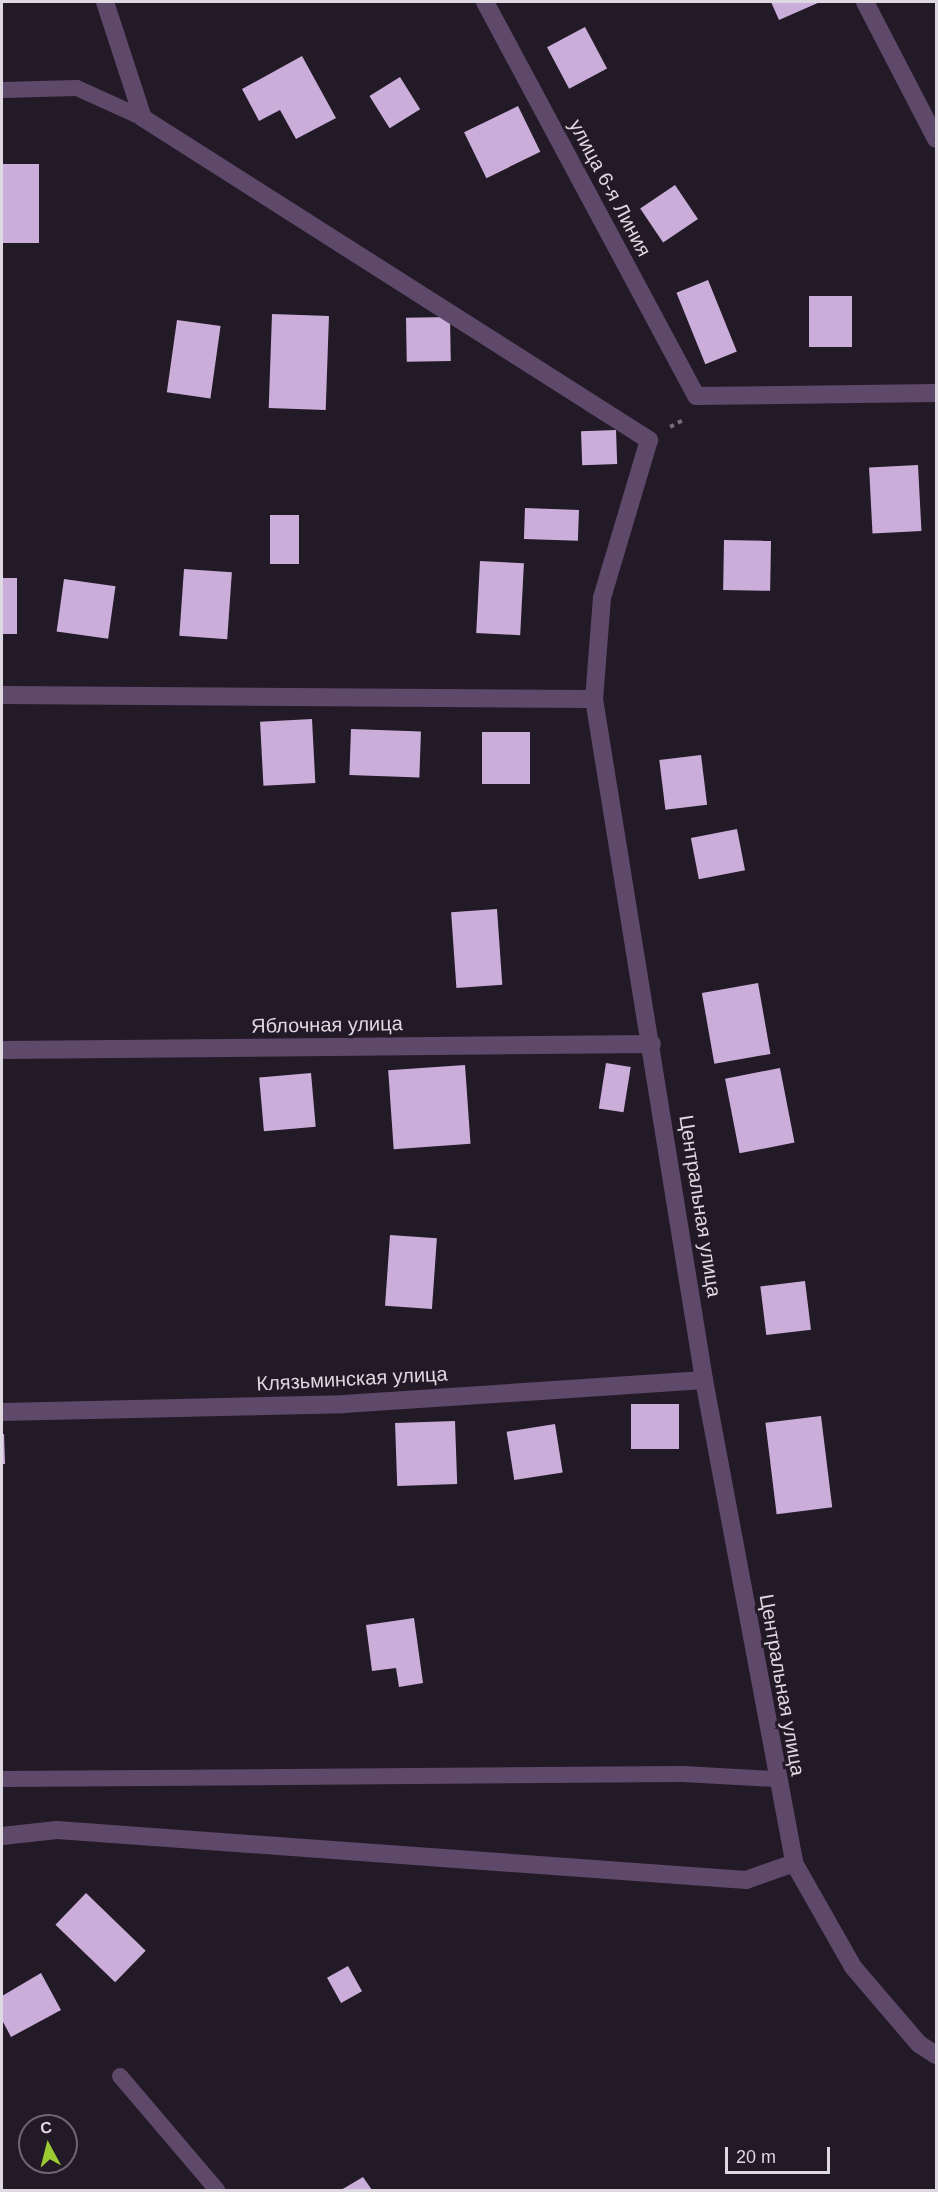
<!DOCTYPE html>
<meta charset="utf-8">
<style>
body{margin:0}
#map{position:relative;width:938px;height:2192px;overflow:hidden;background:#231a27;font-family:Helvetica,sans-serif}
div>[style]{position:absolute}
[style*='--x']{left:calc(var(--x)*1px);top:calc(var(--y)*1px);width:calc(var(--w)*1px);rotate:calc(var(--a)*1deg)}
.building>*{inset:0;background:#cbadda;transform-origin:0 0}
.path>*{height:4px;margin-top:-2px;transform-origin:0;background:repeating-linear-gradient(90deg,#746c77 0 4.5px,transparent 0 9px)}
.lane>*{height:16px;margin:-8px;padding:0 8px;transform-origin:8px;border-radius:8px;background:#5f496a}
.street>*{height:18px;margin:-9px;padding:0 9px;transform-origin:9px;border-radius:9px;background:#5f496a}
span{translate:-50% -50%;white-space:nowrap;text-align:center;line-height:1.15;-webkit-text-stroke:6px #231a27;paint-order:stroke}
.street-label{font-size:20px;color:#ded8e1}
.frame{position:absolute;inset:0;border:3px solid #ded8e1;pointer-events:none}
.north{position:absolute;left:18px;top:2114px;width:60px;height:60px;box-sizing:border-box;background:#231a27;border:2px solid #6e6671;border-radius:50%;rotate:353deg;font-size:16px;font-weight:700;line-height:24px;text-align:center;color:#ded8e1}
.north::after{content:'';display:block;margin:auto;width:21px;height:27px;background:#9cca32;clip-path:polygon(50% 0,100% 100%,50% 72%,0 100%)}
.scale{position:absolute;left:725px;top:2147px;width:105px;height:27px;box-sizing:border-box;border:3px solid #ded8e1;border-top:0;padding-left:8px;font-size:18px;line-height:21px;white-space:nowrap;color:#ded8e1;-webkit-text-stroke:4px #231a27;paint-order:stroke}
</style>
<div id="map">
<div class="building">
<div style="clip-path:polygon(771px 2px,820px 2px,779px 20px)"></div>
<div style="left:585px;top:27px;width:47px;height:43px;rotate:62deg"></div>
<div style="clip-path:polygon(302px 56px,336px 118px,296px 139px,280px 110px,259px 121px,242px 89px)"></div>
<div style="left:400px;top:77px;width:38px;height:36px;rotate:58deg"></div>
<div style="left:518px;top:106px;width:51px;height:60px;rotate:64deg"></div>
<div style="left:2px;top:164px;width:37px;height:79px"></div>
<div style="left:675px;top:185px;width:41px;height:42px;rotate:56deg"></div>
<div style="left:708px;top:280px;width:77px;height:34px;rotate:68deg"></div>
<div style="left:809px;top:296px;width:43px;height:51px"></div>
<div style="left:272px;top:314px;width:57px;height:94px;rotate:2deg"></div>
<div style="left:450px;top:317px;width:44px;height:44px;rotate:89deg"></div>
<div style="left:177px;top:320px;width:44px;height:73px;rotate:8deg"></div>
<div style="left:616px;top:430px;width:34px;height:35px;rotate:88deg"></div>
<div style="left:918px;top:465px;width:66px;height:49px;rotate:87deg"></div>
<div style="left:525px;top:508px;width:54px;height:31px;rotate:2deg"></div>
<div style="left:270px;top:515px;width:29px;height:49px"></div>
<div style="left:724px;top:540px;width:47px;height:50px;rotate:1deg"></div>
<div style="left:480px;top:561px;width:44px;height:72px;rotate:3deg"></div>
<div style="left:184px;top:569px;width:48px;height:67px;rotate:4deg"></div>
<div style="left:2px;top:578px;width:15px;height:56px"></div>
<div style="left:64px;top:579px;width:52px;height:53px;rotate:8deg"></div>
<div style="left:312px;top:719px;width:64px;height:52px;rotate:87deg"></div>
<div style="left:351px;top:729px;width:70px;height:46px;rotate:2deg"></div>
<div style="left:530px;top:732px;width:52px;height:48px;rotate:90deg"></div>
<div style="left:701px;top:755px;width:50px;height:42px;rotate:83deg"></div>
<div style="left:737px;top:829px;width:42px;height:47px;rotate:79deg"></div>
<div style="left:497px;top:909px;width:76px;height:46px;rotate:86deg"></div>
<div style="left:758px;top:983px;width:72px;height:57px;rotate:80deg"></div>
<div style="left:606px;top:1063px;width:25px;height:46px;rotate:9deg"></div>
<div style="left:465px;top:1065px;width:79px;height:77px;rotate:86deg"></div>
<div style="left:780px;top:1068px;width:76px;height:56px;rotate:79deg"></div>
<div style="left:311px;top:1073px;width:54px;height:52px;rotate:85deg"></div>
<div style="left:390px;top:1235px;width:47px;height:71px;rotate:4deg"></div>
<div style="left:805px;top:1281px;width:49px;height:45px;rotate:83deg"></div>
<div style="left:631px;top:1404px;width:48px;height:45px"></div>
<div style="left:821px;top:1416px;width:92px;height:56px;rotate:83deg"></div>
<div style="left:455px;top:1421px;width:63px;height:60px;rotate:88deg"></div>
<div style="left:555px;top:1424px;width:49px;height:49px;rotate:81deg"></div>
<div style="clip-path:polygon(2px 1434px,4px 1434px,5px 1464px,2px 1464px)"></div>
<div style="clip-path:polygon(414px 1618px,423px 1683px,399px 1687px,396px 1668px,372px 1671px,366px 1625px)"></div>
<div style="left:86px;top:1893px;width:83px;height:44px;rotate:44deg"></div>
<div style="left:348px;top:1966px;width:29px;height:24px;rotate:61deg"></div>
<div style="clip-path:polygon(41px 1973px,61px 2010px,11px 2037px,2px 2020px,2px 1996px)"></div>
<div style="clip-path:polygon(363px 2177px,372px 2190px,341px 2190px)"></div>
</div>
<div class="path">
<div style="--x:670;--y:427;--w:17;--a:-28"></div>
</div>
<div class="lane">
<div style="--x:2;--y:90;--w:75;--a:-1.5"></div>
<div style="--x:77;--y:88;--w:72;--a:24.4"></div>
<div style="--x:2;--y:1779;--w:681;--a:-0.42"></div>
<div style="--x:683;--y:1774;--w:93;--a:3.1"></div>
<div style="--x:120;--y:2076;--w:150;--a:49.6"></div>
</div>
<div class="street">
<div style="--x:105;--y:2;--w:122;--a:71.9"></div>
<div style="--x:143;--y:118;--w:600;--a:32.47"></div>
<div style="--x:649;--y:440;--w:165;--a:106.6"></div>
<div style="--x:602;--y:598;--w:101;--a:94.5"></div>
<div style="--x:594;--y:699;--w:690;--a:80.82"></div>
<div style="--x:704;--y:1380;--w:491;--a:79.4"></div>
<div style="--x:794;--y:1863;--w:120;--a:60.4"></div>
<div style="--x:853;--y:1967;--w:101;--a:49.4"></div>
<div style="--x:919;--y:2044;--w:20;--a:33"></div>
<div style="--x:485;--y:2;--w:447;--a:61.8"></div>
<div style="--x:696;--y:396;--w:240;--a:-0.7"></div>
<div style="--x:865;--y:2;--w:154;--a:62.6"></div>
<div style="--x:2;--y:695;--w:592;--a:0.39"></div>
<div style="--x:2;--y:1050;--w:650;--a:-0.53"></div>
<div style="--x:2;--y:1412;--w:342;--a:-1.3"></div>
<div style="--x:344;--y:1404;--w:361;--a:-3.8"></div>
<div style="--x:2;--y:1836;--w:55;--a:-6.2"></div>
<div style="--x:57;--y:1830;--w:691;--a:4.15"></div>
<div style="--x:746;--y:1880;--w:51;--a:-19.5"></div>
</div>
<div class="street-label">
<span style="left:610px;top:188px;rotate:62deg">улица 6-я Линия</span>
<span style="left:327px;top:1025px;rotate:-1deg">Яблочная улица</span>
<span style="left:700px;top:1206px;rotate:81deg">Центральная улица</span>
<span style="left:352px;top:1379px;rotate:-3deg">Клязьминская улица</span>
<span style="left:782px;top:1685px;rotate:80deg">Центральная улица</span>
</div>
<div class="frame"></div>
<div class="north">С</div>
<div class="scale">20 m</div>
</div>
